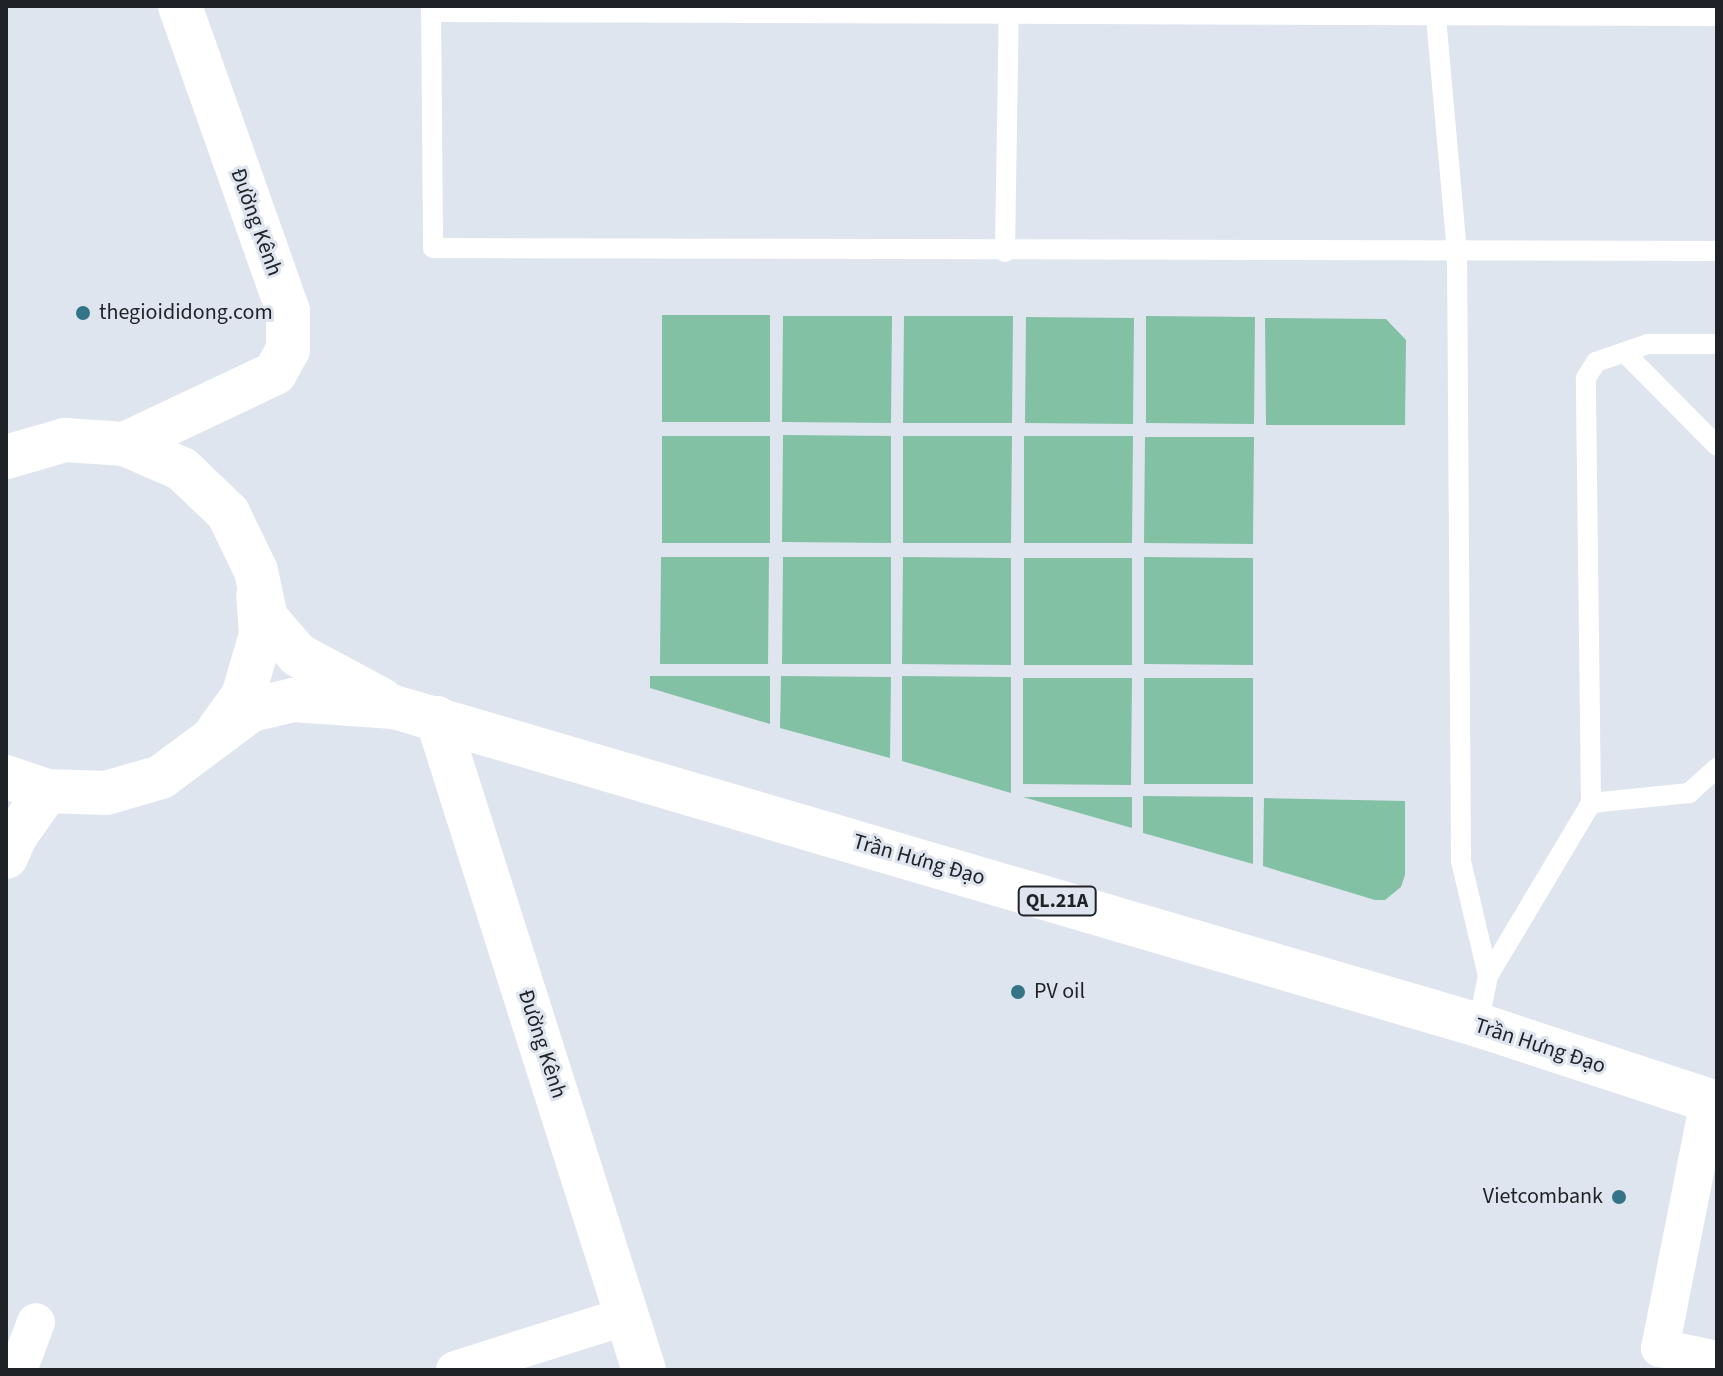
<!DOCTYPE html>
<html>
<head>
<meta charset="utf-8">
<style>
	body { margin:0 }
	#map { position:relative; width:1723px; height:1376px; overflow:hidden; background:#dee5ef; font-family:"Source Sans 3",sans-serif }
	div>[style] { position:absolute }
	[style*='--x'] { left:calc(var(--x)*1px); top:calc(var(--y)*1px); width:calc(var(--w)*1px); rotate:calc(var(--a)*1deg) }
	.green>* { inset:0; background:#83c1a4 }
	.lane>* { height:20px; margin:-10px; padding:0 10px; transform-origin:10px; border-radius:10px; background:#fff }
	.street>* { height:38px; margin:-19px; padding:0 19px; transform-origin:19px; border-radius:19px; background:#fff }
	.secondary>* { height:44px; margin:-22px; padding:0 22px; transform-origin:22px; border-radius:22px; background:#fff }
	.primary>* { height:44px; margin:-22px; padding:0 22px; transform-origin:22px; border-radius:22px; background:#fff }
	.dots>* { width:22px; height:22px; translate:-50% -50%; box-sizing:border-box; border:4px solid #dee5ef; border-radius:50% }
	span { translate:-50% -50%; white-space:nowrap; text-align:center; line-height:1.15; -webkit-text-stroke:6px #dee5ef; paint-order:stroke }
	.shield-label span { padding:2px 6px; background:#dee5ef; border:2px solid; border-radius:6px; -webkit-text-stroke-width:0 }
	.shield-label { font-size:20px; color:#1f2226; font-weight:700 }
	.street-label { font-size:22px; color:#1f2226 }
	.poi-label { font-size:22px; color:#1f2226 }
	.left { translate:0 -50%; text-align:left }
	.right { translate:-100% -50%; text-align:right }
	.frame { position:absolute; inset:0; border:8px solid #1f2226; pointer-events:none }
</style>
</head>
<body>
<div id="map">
	<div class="green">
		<i style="clip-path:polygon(662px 315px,770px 315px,770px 422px,662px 422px)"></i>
		<i style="clip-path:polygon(783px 316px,892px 316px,891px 423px,782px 422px)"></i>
		<i style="clip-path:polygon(904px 316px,1013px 316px,1012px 423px,903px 423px)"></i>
		<i style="clip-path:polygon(1146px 316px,1255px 317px,1254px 424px,1146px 423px)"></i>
		<i style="clip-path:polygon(1026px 317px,1134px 318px,1133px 424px,1025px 423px)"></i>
		<i style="clip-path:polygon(1265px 318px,1386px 319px,1406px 340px,1405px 425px,1266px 425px)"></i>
		<i style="clip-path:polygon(783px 435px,891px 436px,891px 543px,782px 542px)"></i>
		<i style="clip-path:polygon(662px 436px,770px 436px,770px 543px,662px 543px)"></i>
		<i style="clip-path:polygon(903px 436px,1012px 436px,1011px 543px,903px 543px)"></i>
		<i style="clip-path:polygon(1024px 436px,1133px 436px,1132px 543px,1024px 543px)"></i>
		<i style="clip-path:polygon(1145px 437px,1254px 437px,1253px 544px,1144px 543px)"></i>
		<i style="clip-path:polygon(661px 557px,769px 557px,768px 664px,660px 664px)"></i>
		<i style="clip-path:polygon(783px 557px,891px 557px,891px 664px,782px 664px)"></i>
		<i style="clip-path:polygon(903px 557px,1011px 558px,1011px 665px,902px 664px)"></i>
		<i style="clip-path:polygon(1144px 557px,1253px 558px,1253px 665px,1144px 664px)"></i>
		<i style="clip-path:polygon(1024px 558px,1132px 558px,1132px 665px,1024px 665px)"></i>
		<i style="clip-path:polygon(650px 676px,770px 676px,770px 724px,650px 688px)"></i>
		<i style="clip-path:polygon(781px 676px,891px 677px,890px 758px,780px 728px)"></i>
		<i style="clip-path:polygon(902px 676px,1011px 677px,1011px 793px,902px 761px)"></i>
		<i style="clip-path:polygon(1023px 678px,1132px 678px,1131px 785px,1023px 784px)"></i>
		<i style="clip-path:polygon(1144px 678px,1253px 678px,1253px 784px,1144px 784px)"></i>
		<i style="clip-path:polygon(1143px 796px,1253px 797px,1253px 864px,1143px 833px)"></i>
		<i style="clip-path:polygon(1023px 797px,1132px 797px,1132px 828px)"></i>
		<i style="clip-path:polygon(1264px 798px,1405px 801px,1405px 875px,1401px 887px,1385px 900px,1375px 900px,1263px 866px)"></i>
	</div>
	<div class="lane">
		<i style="--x:431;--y:6;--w:242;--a:89.5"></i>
		<i style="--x:433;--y:248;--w:1284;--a:0.13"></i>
		<i style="--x:1435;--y:6;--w:246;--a:84.9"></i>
		<i style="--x:1457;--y:251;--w:610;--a:89.62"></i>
		<i style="--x:1461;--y:861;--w:118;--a:76.8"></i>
		<i style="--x:1488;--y:976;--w:50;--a:101.5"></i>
		<i style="--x:431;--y:12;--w:1286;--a:0.18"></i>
		<i style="--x:1005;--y:252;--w:246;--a:-89.1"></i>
		<i style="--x:1624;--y:352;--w:132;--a:45.3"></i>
		<i style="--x:1591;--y:803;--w:99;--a:-5.8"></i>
		<i style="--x:1689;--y:793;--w:38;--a:-42"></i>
		<i style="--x:1488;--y:976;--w:201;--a:-59.2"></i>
		<i style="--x:1591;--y:803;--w:425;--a:-90.7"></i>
		<i style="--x:1586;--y:378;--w:19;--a:-58"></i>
		<i style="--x:1596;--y:362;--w:55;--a:-19.1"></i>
		<i style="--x:1648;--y:344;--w:69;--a:0"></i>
	</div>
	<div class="street">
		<i style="--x:1709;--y:1101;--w:252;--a:101.2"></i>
		<i style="--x:1660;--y:1348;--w:58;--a:11.9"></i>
		<i style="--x:18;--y:1370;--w:51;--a:-69.4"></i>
		<i style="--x:455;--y:1370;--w:182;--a:-17.5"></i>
	</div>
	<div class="secondary">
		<i style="--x:125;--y:444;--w:166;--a:-25.3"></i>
		<i style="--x:275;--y:373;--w:26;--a:-61"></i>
		<i style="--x:288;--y:350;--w:39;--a:-90"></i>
		<i style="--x:288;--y:311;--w:324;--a:-109.5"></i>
		<i style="--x:437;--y:718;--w:684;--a:72.39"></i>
	</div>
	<div class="primary">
		<i style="--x:6;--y:457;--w:61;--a:-16.1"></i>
		<i style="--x:65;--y:440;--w:60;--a:3.8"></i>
		<i style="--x:125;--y:444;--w:62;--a:23.7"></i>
		<i style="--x:182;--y:469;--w:64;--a:43.7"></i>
		<i style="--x:228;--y:513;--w:64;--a:64.2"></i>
		<i style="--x:256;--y:571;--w:48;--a:78"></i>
		<i style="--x:266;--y:618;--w:49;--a:49.1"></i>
		<i style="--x:298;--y:655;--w:95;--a:28.2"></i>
		<i style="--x:219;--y:729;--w:41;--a:-54"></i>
		<i style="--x:243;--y:696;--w:64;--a:-73.6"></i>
		<i style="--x:261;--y:635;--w:39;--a:-94"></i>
		<i style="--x:6;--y:777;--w:43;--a:18.9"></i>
		<i style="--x:47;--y:791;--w:59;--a:1.9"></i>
		<i style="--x:106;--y:793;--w:57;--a:-16.2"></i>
		<i style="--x:161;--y:777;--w:112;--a:-36.7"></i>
		<i style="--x:251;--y:710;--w:43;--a:-13.4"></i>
		<i style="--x:293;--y:700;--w:101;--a:4"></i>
		<i style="--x:394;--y:707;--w:1130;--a:16.35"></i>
		<i style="--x:1478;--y:1025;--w:251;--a:18.1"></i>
		<i style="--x:6;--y:857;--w:24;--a:-66"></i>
		<i style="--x:16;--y:835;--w:54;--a:-54.8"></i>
	</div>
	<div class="dots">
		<i style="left:83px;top:313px;background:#347488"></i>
		<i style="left:1018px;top:992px;background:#347488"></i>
		<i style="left:1619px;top:1197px;background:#347488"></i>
	</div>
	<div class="shield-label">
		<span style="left:1057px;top:901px">QL.21A</span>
	</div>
	<div class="street-label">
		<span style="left:256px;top:222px;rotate:70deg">Đường Kênh</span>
		<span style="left:919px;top:860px;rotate:16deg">Trần Hưng Đạo</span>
		<span style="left:542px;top:1044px;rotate:72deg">Đường Kênh</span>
		<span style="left:1540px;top:1046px;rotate:18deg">Trần Hưng Đạo</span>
	</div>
	<div class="poi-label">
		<span class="left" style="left:99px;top:313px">thegioididong.com</span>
		<span class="left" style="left:1034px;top:992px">PV oil</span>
		<span class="right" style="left:1603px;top:1197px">Vietcombank</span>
	</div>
	<div class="frame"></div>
</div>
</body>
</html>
